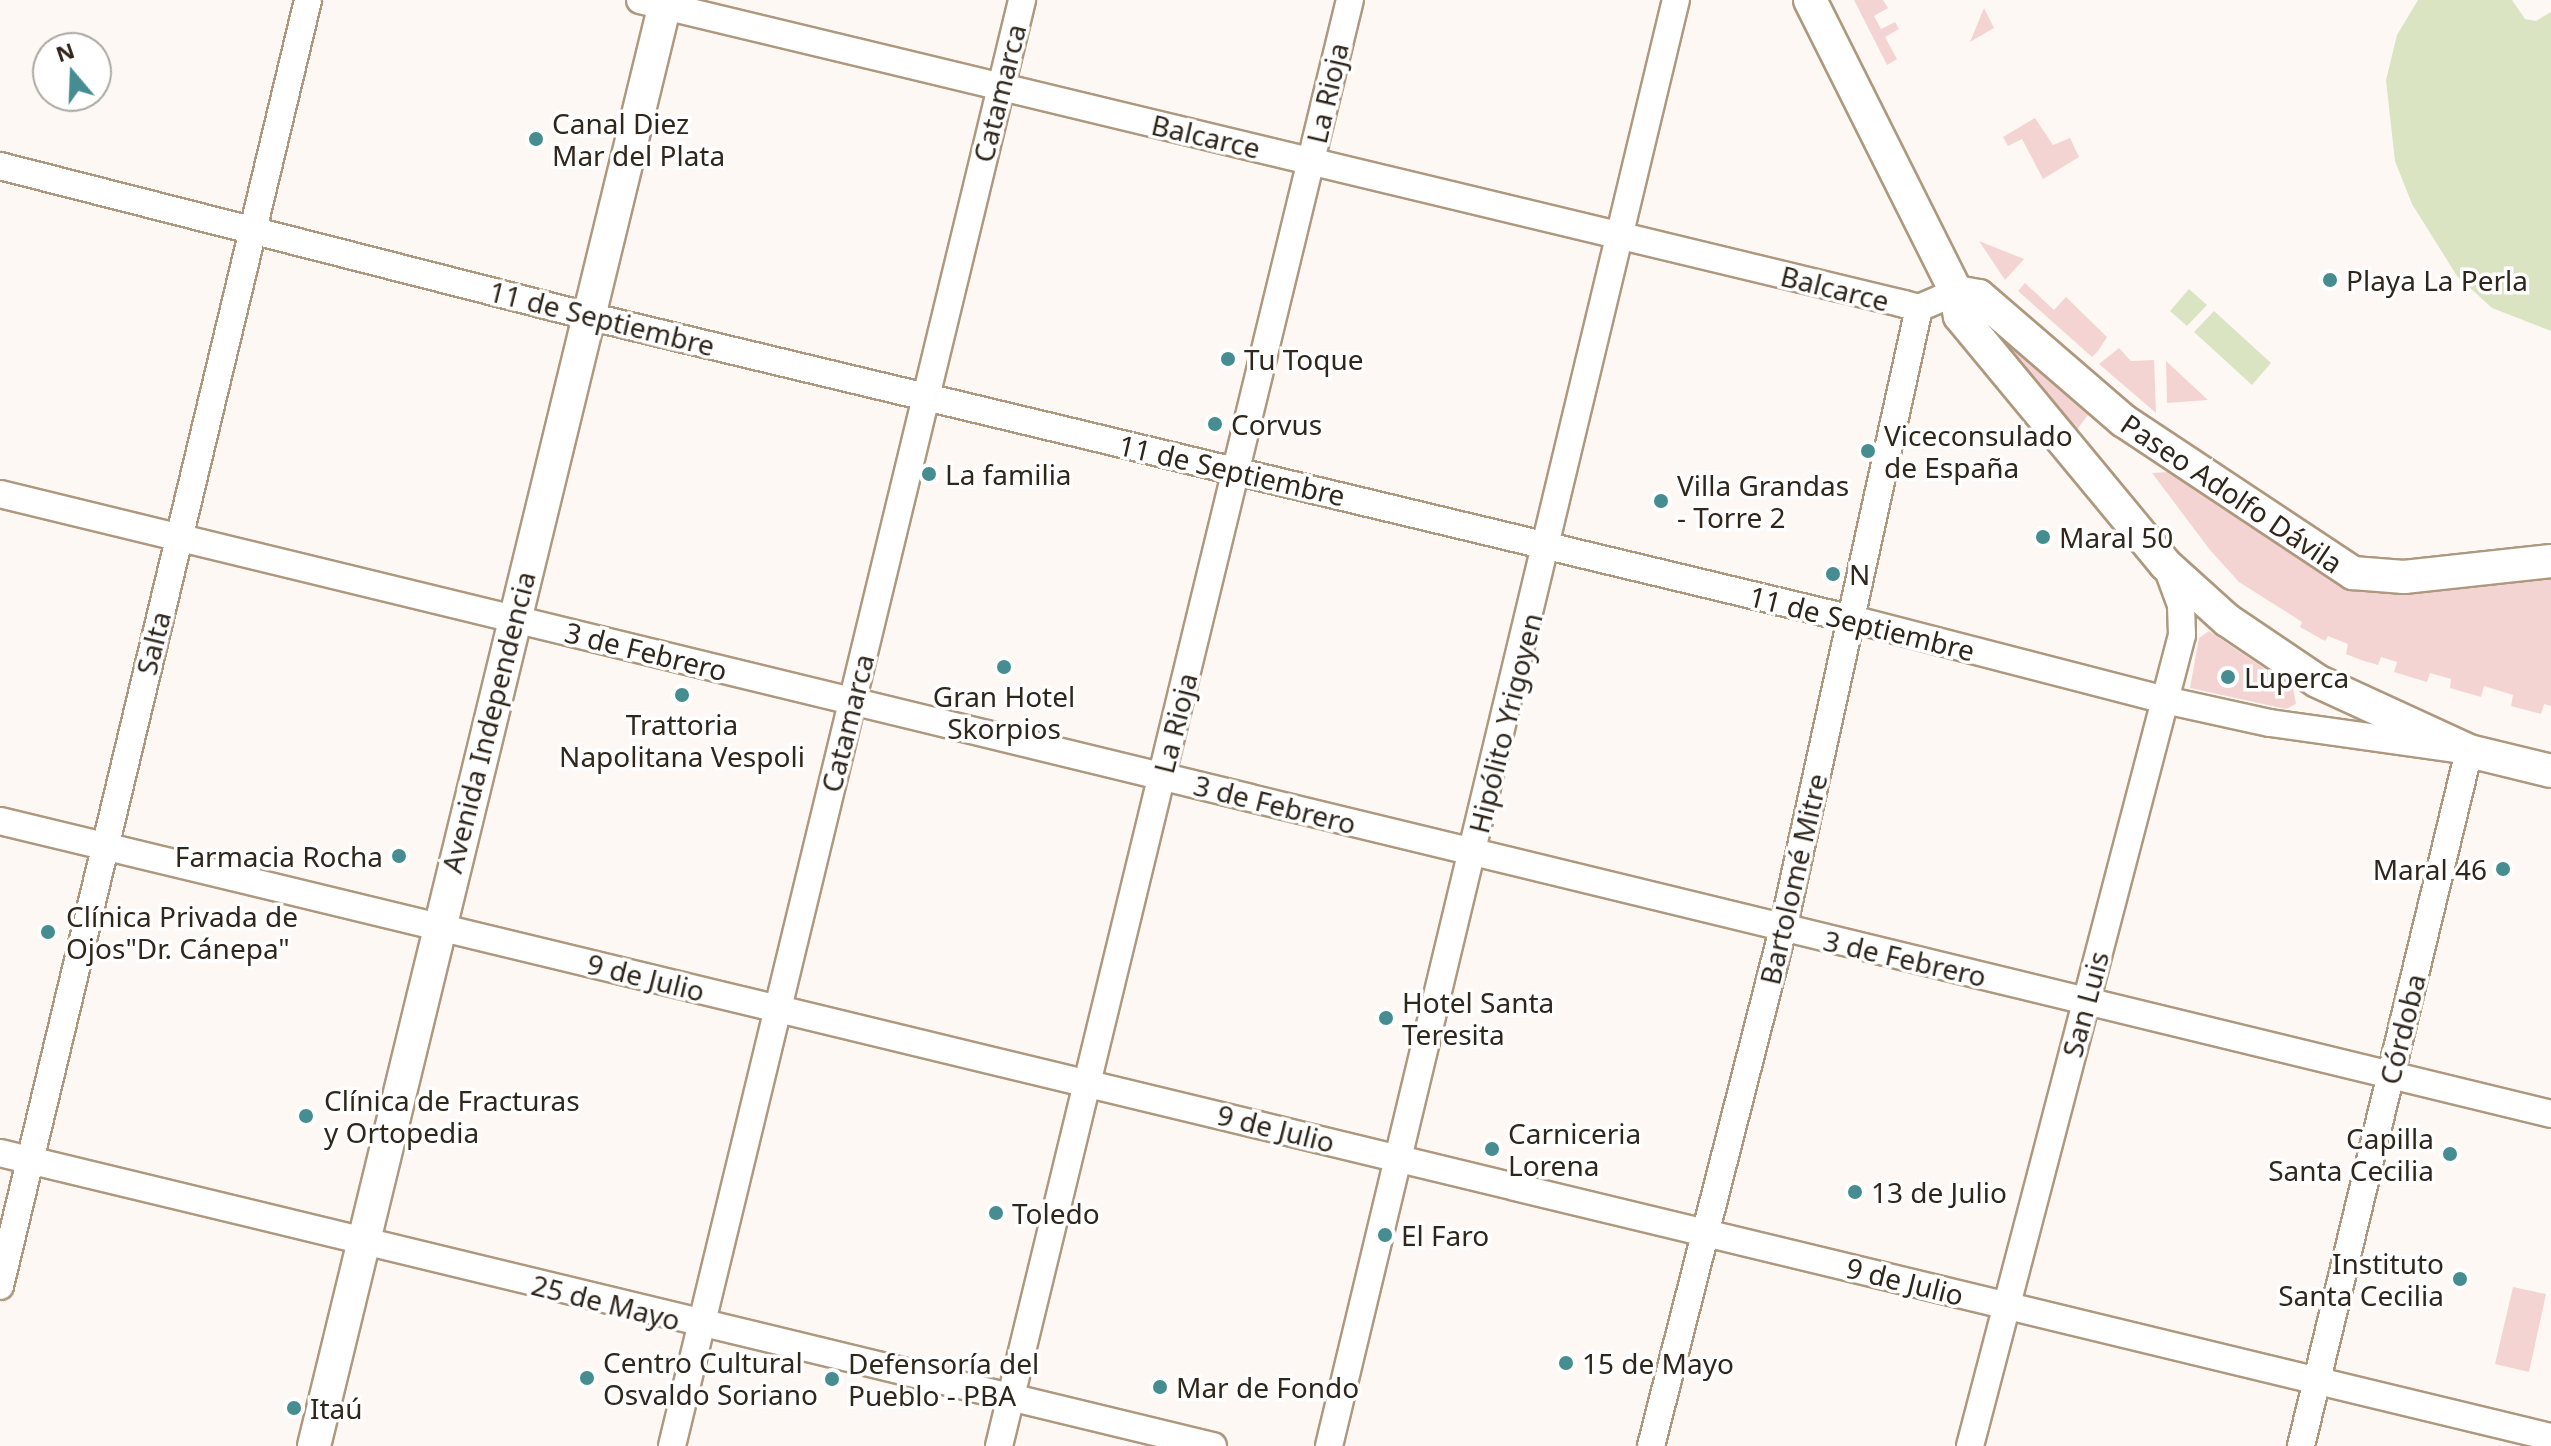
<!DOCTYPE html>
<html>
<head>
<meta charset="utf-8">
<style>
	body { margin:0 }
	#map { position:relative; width:2551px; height:1446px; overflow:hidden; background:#fdf8f3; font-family:"Noto Sans",sans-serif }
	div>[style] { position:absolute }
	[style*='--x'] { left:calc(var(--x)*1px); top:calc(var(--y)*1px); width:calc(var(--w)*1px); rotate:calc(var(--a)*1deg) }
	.green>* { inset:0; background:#f4d4d3 }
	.water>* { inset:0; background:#dae4c3 }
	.roads { filter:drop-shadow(2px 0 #ae987f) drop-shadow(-2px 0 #ae987f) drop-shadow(0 2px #ae987f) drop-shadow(0 -2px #ae987f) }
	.minor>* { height:26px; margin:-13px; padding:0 13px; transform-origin:13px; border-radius:13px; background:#fff }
	.major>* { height:32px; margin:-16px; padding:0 16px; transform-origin:16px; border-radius:16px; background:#fff }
	.dots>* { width:22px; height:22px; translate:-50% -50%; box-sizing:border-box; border:4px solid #fff; border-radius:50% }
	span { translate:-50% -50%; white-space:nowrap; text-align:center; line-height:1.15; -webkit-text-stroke:7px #fff; paint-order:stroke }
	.street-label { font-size:28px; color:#2f261c }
	.poi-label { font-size:28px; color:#2f261c }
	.left { translate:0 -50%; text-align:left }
	.right { translate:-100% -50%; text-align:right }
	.north { position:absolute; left:32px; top:32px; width:80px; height:80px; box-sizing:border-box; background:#fff; border:2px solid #aca8a4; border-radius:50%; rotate:341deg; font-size:22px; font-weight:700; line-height:32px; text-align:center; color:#2f261c }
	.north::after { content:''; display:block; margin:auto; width:28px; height:36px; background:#458d90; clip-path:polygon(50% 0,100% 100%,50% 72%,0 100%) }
</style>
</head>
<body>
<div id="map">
	<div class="green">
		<i style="clip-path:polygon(1854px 0,1883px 0,1888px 8px,1874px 16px,1881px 29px,1895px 22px,1899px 29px,1885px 37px,1897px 59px,1887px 65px)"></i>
		<i style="clip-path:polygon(1984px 8px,1994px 28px,1970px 42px)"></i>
		<i style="clip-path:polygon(2035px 118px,2053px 145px,2070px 138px,2079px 157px,2043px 179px,2022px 139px,2008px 146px,2003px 137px)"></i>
		<i style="clip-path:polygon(1979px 241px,2024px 259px,2005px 280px)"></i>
		<i style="clip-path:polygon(2025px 283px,2054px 310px,2066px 297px,2107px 337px,2098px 351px,2092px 357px,2018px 291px)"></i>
		<i style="clip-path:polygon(1970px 306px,2088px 415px,2075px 432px)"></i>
		<i style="clip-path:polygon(2119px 348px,2131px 361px,2154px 360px,2156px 413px,2099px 364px)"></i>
		<i style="clip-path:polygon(2166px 361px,2208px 400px,2167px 403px)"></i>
		<i style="clip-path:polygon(2168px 472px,2353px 590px,2423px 592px,2551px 573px,2551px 706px,2544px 704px,2541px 714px,2511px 706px,2513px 695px,2484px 686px,2481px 697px,2450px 688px,2451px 679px,2430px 673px,2427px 682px,2394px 672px,2397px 662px,2381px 657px,2378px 665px,2361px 660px,2346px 654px,2348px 644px,2328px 636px,2325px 641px,2300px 627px,2302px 622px,2239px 582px,2210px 550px,2152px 473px)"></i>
		<i style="clip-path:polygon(2209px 631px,2293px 688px,2296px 704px,2286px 709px,2190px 688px,2199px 638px)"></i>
		<i style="clip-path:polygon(2513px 1287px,2546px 1294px,2529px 1372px,2495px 1364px)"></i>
	</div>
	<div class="water">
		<i style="clip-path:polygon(2418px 0,2512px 0,2525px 19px,2536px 21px,2551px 12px,2551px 331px,2492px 308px,2457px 276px,2412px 204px,2395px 161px,2386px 80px,2397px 35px)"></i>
		<i style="clip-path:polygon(2189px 289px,2207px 305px,2187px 326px,2170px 311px)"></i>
		<i style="clip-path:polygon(2214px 311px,2271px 363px,2252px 385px,2194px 332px)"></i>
	</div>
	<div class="roads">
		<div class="minor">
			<i style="--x:640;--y:0;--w:1300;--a:13.52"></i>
			<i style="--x:1904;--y:304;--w:16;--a:15"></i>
			<i style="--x:1919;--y:308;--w:40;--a:-23.4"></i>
			<i style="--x:0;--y:166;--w:607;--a:14.31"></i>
			<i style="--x:588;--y:316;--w:1300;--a:13.48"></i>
			<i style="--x:1852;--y:619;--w:323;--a:14.5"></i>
			<i style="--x:2165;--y:700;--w:107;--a:12.4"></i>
			<i style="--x:2270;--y:723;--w:201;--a:8"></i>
			<i style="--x:2469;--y:751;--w:715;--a:103.59"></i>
			<i style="--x:0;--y:494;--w:2625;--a:13.66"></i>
			<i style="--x:0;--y:821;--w:2624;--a:13.58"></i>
			<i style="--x:0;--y:1153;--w:1248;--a:13.58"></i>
			<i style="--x:0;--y:1286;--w:1322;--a:-76.53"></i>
			<i style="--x:672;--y:1446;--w:1488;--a:-76.39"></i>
			<i style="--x:999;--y:1446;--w:1488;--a:-76.36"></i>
			<i style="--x:1329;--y:1446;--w:1487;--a:-76.51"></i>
			<i style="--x:1651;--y:1446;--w:534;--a:-75.68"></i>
			<i style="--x:1783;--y:929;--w:636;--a:-77.65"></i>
			<i style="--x:1970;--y:1446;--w:838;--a:-75.35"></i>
			<i style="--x:2182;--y:635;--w:30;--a:-92"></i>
			<i style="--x:2181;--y:605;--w:40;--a:-110.2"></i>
		</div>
		<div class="major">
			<i style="--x:1810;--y:0;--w:326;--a:63.4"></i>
			<i style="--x:1956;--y:292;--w:24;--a:81"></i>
			<i style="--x:1960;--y:316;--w:322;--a:50.4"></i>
			<i style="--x:2165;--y:564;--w:84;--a:42.1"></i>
			<i style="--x:2227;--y:620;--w:109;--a:34.1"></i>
			<i style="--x:2317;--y:681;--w:167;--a:24.7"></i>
			<i style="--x:2469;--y:751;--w:84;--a:13.7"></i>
			<i style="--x:1956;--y:292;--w:23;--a:10"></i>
			<i style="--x:1979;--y:296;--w:191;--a:40.8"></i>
			<i style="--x:2124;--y:421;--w:275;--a:33.6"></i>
			<i style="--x:2353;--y:573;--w:51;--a:4.5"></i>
			<i style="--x:2404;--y:577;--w:148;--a:-6.2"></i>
			<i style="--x:314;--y:1446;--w:1488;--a:-76.32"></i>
		</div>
	</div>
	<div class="dots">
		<i style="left:536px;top:139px;background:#458d90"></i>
		<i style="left:2330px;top:280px;background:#458d90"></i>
		<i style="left:1228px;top:359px;background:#458d90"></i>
		<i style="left:1215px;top:424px;background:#458d90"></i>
		<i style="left:1868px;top:451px;background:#458d90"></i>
		<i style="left:929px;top:474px;background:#458d90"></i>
		<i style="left:1661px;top:501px;background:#458d90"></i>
		<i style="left:2043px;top:537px;background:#458d90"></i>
		<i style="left:1833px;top:574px;background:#458d90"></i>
		<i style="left:1004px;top:667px;background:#458d90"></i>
		<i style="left:2228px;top:677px;background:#458d90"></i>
		<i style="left:682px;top:695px;background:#458d90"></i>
		<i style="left:399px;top:856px;background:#458d90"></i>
		<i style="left:2503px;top:869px;background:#458d90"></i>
		<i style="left:48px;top:932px;background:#458d90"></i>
		<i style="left:1386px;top:1018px;background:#458d90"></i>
		<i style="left:306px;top:1116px;background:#458d90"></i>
		<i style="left:1492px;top:1149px;background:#458d90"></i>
		<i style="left:2450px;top:1154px;background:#458d90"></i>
		<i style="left:1855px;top:1192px;background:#458d90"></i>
		<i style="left:996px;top:1213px;background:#458d90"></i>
		<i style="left:1385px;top:1235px;background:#458d90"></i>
		<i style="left:2460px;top:1279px;background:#458d90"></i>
		<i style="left:1566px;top:1363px;background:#458d90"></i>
		<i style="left:587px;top:1378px;background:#458d90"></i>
		<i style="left:832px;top:1379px;background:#458d90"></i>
		<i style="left:1160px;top:1387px;background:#458d90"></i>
		<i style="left:294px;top:1408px;background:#458d90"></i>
	</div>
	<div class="street-label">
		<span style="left:999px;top:93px;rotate:-76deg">Catamarca</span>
		<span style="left:1327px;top:93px;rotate:-77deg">La Rioja</span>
		<span style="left:1206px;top:136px;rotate:13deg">Balcarce</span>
		<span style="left:1835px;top:288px;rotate:14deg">Balcarce</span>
		<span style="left:602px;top:318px;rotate:14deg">11 de Septiembre</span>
		<span style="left:1232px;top:470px;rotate:13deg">11 de Septiembre</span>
		<span style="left:2232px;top:493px;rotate:34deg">Paseo Adolfo Dávila</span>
		<span style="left:1862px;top:623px;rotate:14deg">11 de Septiembre</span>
		<span style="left:153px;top:643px;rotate:-76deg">Salta</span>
		<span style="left:646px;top:651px;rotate:14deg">3 de Febrero</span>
		<span style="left:488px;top:722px;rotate:-76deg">Avenida Independencia</span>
		<span style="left:847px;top:723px;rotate:-76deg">Catamarca</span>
		<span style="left:1175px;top:723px;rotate:-76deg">La Rioja</span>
		<span style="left:1505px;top:723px;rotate:-76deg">Hipólito Yrigoyen</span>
		<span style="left:1275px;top:804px;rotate:14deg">3 de Febrero</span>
		<span style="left:1793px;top:879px;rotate:-77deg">Bartolomé Mitre</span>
		<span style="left:1905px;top:958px;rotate:13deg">3 de Febrero</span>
		<span style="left:646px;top:977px;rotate:14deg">9 de Julio</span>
		<span style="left:2085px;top:1004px;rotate:-75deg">San Luis</span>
		<span style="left:2402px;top:1029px;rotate:-76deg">Córdoba</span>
		<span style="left:1276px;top:1128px;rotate:14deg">9 de Julio</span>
		<span style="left:1905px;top:1281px;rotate:14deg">9 de Julio</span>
		<span style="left:606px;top:1302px;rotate:14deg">25 de Mayo</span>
	</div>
	<div class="poi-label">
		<span class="left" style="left:552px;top:139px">Canal Diez<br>Mar del Plata</span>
		<span class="left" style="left:2346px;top:280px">Playa La Perla</span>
		<span class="left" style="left:1244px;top:359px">Tu Toque</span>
		<span class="left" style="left:1231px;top:424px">Corvus</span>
		<span class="left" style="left:1884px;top:451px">Viceconsulado<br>de España</span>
		<span class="left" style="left:945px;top:474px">La familia</span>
		<span class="left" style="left:1677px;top:501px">Villa Grandas<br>- Torre 2</span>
		<span class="left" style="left:2059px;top:537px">Maral 50</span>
		<span class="left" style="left:1849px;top:574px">N</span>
		<span class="left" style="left:2244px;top:677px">Luperca</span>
		<span style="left:1004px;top:712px">Gran Hotel<br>Skorpios</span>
		<span style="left:682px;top:740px">Trattoria<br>Napolitana Vespoli</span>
		<span class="right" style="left:383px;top:856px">Farmacia Rocha</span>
		<span class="right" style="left:2487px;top:869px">Maral 46</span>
		<span class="left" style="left:66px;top:932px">Clínica Privada de<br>Ojos"Dr. Cánepa"</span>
		<span class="left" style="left:1402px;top:1018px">Hotel Santa<br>Teresita</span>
		<span class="left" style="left:324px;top:1116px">Clínica de Fracturas<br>y Ortopedia</span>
		<span class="left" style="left:1508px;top:1149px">Carniceria<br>Lorena</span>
		<span class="right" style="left:2434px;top:1154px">Capilla<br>Santa Cecilia</span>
		<span class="left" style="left:1871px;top:1192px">13 de Julio</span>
		<span class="left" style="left:1012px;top:1213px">Toledo</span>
		<span class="left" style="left:1401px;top:1235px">El Faro</span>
		<span class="right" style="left:2444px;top:1279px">Instituto<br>Santa Cecilia</span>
		<span class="left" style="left:603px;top:1378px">Centro Cultural<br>Osvaldo Soriano</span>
		<span class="left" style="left:848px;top:1379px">Defensoría del<br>Pueblo - PBA</span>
		<span class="left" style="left:1582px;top:1363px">15 de Mayo</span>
		<span class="left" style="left:1176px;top:1387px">Mar de Fondo</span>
		<span class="left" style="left:310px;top:1408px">Itaú</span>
	</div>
	<div class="north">N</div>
</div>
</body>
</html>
